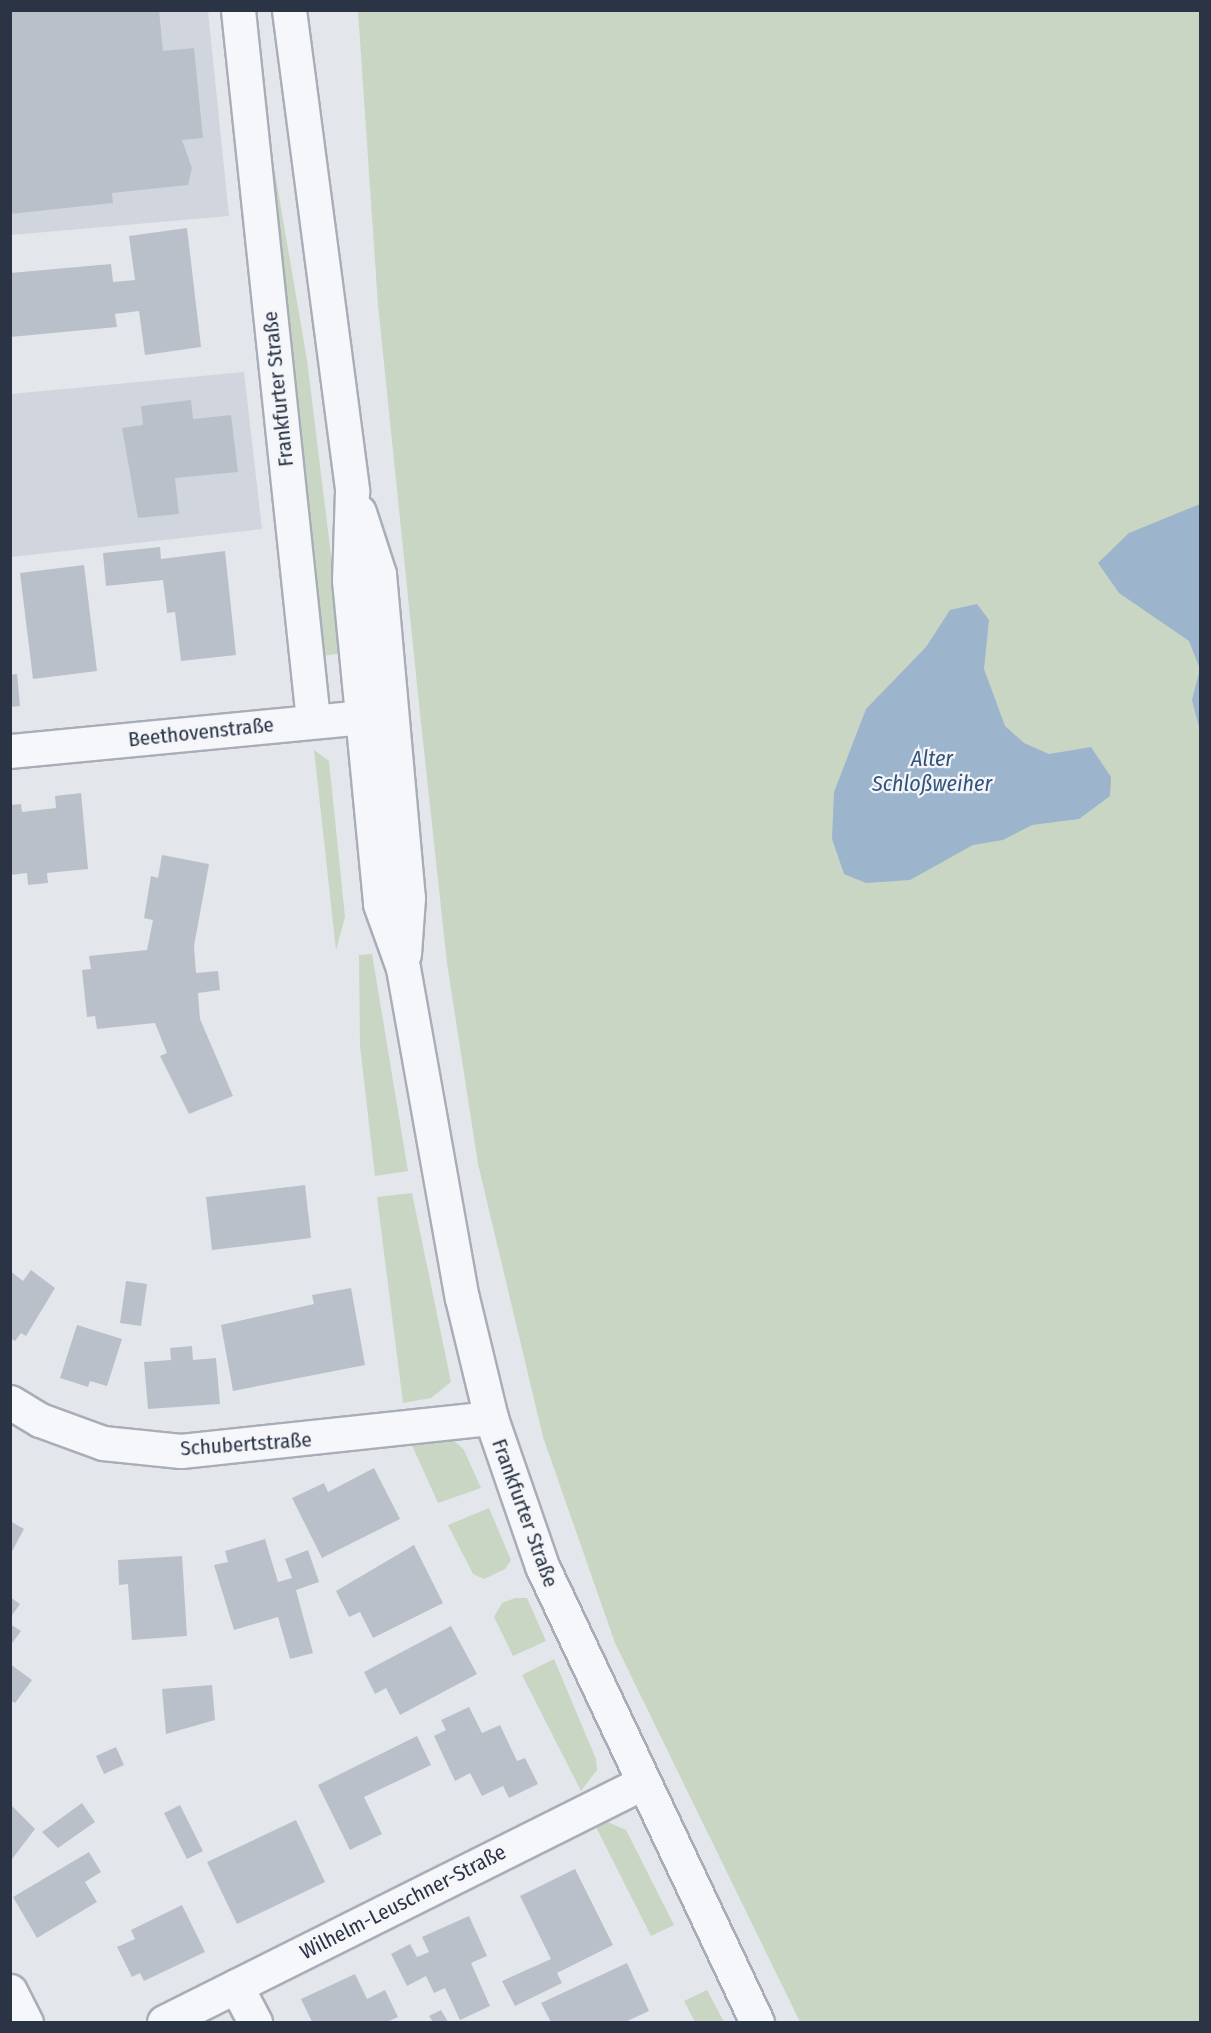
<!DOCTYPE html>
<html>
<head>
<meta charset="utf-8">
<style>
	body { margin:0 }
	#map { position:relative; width:1211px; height:2033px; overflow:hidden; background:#e3e7ec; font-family:"Fira Sans Condensed",sans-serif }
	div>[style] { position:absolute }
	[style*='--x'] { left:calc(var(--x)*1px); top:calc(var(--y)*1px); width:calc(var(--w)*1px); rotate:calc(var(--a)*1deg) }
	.built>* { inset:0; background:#d1d6de }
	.green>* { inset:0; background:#c9d6c4 }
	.water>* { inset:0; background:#9db4cd }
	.building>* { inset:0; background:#bac0ca }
	.roads { filter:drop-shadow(2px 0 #a8aeb7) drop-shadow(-2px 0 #a8aeb7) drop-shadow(0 2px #a8aeb7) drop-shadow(0 -2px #a8aeb7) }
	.minor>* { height:33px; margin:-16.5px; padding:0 16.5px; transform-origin:16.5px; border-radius:16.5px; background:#f6f7fa }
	span { translate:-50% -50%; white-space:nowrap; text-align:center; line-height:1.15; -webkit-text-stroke:4.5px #f3f5f9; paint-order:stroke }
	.street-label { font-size:21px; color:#2a3445 }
	.water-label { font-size:22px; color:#32537b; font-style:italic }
	.frame { position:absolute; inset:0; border:12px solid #2a3445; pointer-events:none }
</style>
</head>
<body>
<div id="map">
	<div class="built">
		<i style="clip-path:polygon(11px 11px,208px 11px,229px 216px,11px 235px)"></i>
		<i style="clip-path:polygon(244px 372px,262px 529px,11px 557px,11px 394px)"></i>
	</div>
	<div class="green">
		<i style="clip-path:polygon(358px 11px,1200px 11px,1200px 2022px,800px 2022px,615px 1643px,543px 1437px,478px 1164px,447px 963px,419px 704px,378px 305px)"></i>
		<i style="clip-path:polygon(260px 85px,307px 360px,343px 653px,315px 657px)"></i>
		<i style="clip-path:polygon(314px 750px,329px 761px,345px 917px,336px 950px)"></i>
		<i style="clip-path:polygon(372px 954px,408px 1171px,375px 1176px,360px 1046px,359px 955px)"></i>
		<i style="clip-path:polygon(412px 1193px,451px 1382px,431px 1398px,403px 1403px,377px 1197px)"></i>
		<i style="clip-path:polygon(450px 1437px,464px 1450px,481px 1488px,438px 1503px,410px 1441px)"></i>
		<i style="clip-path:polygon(489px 1508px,511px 1560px,505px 1569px,484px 1579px,473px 1574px,448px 1525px)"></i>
		<i style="clip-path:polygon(515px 1598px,527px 1598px,546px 1641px,513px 1656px,494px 1617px,502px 1603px)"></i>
		<i style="clip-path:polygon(554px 1659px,596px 1759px,597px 1770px,581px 1791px,522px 1675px)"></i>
		<i style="clip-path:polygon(601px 1819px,626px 1830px,674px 1925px,651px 1936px,594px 1823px)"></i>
		<i style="clip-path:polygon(707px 1990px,724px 2022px,695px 2022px,684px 2001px)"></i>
	</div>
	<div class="water">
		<i style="clip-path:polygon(1200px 504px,1200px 731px,1192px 700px,1200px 669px,1189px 641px,1119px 593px,1098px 563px,1129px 533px)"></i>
		<i style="clip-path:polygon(977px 604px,989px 620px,984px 669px,1005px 726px,1024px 743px,1049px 754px,1091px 747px,1111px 777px,1110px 796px,1079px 819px,1032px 825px,1003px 840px,973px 845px,910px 880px,866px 883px,844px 874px,832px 839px,834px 792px,866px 709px,926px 647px,950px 610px)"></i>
	</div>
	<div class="building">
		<i style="clip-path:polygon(10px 10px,159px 10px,163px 51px,194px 48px,203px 138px,182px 140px,192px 168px,188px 185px,112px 193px,113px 203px,10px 214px)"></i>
		<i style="clip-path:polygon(187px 228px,201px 347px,145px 355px,139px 311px,115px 314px,117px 327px,10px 337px,10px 273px,111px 264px,113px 282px,135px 280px,129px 236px)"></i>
		<i style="clip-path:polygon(191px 400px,193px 419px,231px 415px,238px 472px,175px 478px,179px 514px,138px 518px,122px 428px,143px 425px,141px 406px)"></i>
		<i style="clip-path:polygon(160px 547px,161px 559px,225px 551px,236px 655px,181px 661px,175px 612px,167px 613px,163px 580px,106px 586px,103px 553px)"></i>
		<i style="clip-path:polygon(84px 565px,97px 671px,33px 679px,20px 573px)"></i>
		<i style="clip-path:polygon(17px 674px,20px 706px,10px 707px,10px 675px)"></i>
		<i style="clip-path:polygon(81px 793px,88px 869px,47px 873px,48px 883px,28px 885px,27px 873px,10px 875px,10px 805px,21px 804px,22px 812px,56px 808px,55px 796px)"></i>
		<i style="clip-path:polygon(162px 855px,209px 864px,194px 946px,196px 973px,218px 971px,220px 990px,198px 993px,200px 1019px,233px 1096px,189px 1114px,160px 1056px,167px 1053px,155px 1023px,97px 1029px,95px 1016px,87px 1017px,82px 970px,91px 969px,89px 956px,147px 950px,153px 920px,144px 918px,151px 876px,158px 878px)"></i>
		<i style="clip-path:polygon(305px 1185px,311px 1238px,212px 1250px,206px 1197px)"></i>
		<i style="clip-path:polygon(31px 1270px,55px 1288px,26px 1336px,21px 1333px,15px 1341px,10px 1338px,10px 1271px,23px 1281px)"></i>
		<i style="clip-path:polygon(126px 1281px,147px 1284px,141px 1326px,120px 1323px)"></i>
		<i style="clip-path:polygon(351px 1288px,365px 1365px,233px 1391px,221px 1325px,314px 1304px,312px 1295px)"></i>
		<i style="clip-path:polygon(77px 1325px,122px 1339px,107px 1386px,90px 1381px,88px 1387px,60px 1378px)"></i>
		<i style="clip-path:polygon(192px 1346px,193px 1360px,216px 1358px,220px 1404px,148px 1409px,144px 1362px,171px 1360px,170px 1348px)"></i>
		<i style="clip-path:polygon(374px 1468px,400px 1519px,322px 1558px,292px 1498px,324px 1483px,328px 1492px)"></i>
		<i style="clip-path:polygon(10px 1521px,24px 1529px,10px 1555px)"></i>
		<i style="clip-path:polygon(265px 1539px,278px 1582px,292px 1578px,285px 1559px,308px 1550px,319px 1582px,296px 1590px,313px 1653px,290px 1659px,278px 1617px,234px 1630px,214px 1565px,228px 1562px,225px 1551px)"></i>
		<i style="clip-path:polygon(414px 1545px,443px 1603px,373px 1638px,360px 1612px,349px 1617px,336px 1591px)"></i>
		<i style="clip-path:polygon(182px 1556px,187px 1636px,132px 1640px,128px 1584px,119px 1585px,118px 1560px)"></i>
		<i style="clip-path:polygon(10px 1597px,20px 1604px,10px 1618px)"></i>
		<i style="clip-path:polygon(10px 1624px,21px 1631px,10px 1646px)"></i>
		<i style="clip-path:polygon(451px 1626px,477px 1674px,400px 1715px,386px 1688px,375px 1694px,364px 1672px)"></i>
		<i style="clip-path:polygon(10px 1664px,32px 1680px,15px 1703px,10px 1700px)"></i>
		<i style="clip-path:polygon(212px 1685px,215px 1720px,166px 1734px,162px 1689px)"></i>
		<i style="clip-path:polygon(469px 1707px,482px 1733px,500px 1725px,517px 1761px,525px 1758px,538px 1784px,509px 1798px,503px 1786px,482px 1796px,470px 1773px,455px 1781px,434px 1736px,446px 1730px,441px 1720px)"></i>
		<i style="clip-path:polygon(417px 1736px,431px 1765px,364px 1797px,382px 1834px,350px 1850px,318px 1785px)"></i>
		<i style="clip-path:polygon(116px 1747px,124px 1765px,104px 1774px,96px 1756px)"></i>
		<i style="clip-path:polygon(82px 1803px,95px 1822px,58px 1848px,42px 1832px)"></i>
		<i style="clip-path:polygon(10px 1804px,35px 1829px,12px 1859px,10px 1858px)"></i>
		<i style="clip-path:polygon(180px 1805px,203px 1851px,187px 1859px,164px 1813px)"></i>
		<i style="clip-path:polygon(296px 1820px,325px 1882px,237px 1924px,207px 1862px)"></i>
		<i style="clip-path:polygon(89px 1852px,101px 1872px,85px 1882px,97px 1902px,37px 1938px,13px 1897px)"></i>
		<i style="clip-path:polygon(575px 1869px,613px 1945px,557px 1973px,562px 1983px,515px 2006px,502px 1981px,551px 1959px,520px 1896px)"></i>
		<i style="clip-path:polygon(182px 1905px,205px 1952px,144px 1981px,140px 1973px,132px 1977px,117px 1947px,135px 1939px,131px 1930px)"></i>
		<i style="clip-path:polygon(469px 1916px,487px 1956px,471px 1963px,490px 2006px,460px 2020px,445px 1988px,434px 1993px,426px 1976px,407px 1986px,391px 1954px,410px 1944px,417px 1957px,429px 1952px,422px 1937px)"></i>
		<i style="clip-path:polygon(627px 1963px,649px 2011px,625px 2022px,551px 2022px,541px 2003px)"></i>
		<i style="clip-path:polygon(355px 1974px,367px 1999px,385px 1990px,398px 2017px,387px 2022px,312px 2022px,301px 1999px)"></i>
		<i style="clip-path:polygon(441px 2010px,448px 2022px,433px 2022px,429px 2016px)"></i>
	</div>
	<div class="roads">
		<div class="minor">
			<i style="--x:238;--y:10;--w:714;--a:83.97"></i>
			<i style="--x:289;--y:10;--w:485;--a:82.5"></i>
			<i style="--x:352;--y:491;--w:89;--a:91.9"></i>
			<i style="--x:349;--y:580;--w:325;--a:84.5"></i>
			<i style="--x:380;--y:904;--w:68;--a:70.2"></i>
			<i style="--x:403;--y:968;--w:335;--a:79.9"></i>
			<i style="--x:462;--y:1298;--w:123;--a:76.4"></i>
			<i style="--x:491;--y:1418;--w:157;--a:71"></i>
			<i style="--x:542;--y:1566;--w:504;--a:64.76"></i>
			<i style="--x:359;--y:512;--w:65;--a:72.1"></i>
			<i style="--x:379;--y:574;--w:325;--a:84.9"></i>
			<i style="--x:408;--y:898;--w:56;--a:94.1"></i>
			<i style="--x:10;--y:751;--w:375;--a:-5.5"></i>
			<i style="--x:10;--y:1402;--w:35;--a:31"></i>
			<i style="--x:40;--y:1420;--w:67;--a:20.1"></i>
			<i style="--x:103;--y:1443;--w:78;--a:5.9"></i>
			<i style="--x:181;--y:1451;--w:312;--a:-6.1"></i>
			<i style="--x:236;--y:1986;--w:41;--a:62.2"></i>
			<i style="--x:10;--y:1991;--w:35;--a:63"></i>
			<i style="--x:164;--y:2022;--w:534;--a:-26.57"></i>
		</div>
	</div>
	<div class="street-label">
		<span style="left:278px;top:389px;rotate:-96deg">Frankfurter Straße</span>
		<span style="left:201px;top:732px;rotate:-6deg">Beethovenstraße</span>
		<span style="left:246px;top:1444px;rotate:-4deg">Schubertstraße</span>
		<span style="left:525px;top:1513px;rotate:70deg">Frankfurter Straße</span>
		<span style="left:403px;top:1902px;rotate:-27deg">Wilhelm-Leuschner-Straße</span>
	</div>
	<div class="water-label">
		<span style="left:932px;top:771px">Alter<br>Schloßweiher</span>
	</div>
	<div class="frame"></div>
</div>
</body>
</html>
